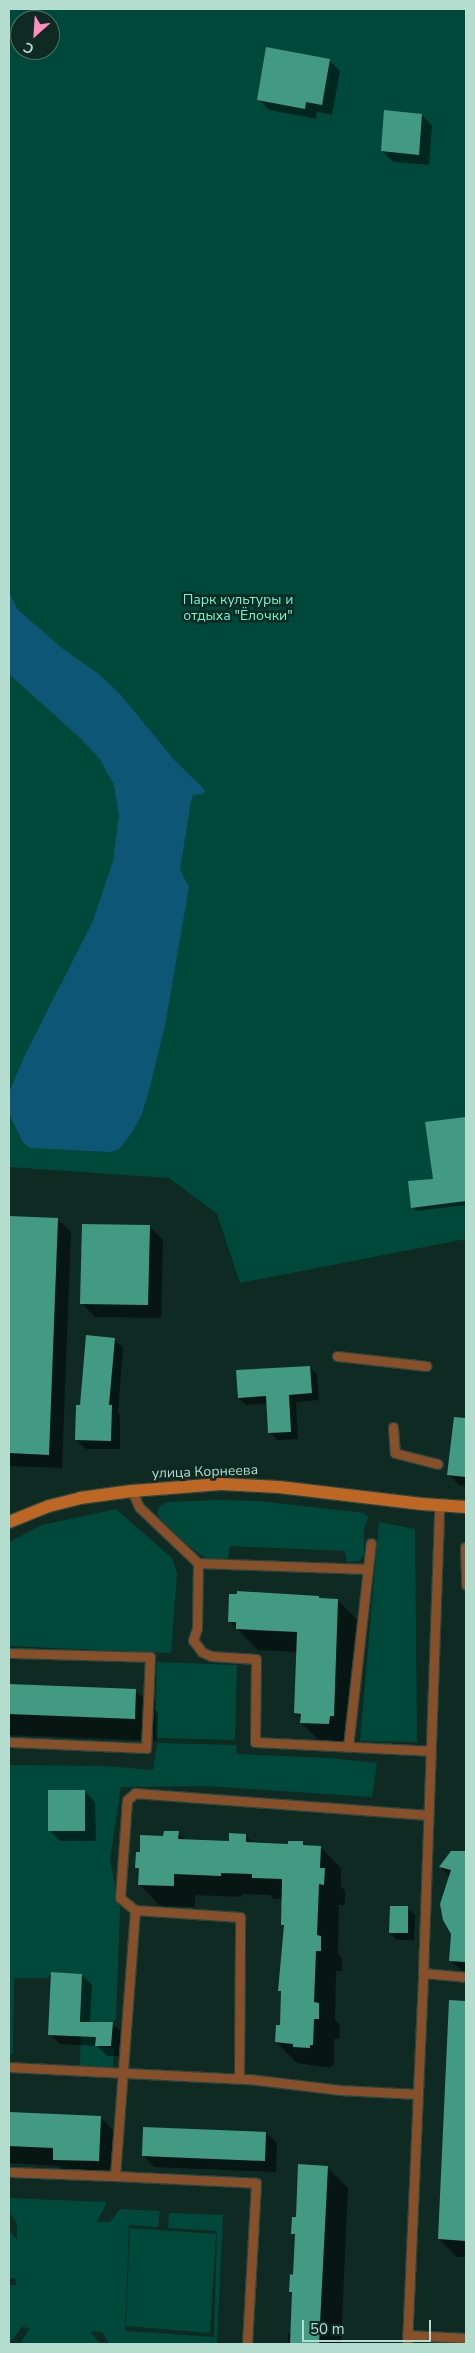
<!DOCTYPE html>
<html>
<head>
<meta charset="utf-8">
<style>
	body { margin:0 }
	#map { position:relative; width:475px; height:2353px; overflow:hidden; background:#0e2a22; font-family:"Nunito Sans",sans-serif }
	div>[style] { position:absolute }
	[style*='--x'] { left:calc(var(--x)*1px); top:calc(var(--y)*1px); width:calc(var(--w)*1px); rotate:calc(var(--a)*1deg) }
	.green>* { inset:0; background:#00493a }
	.water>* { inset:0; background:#0e5675 }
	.shadow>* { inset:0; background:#0007 }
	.building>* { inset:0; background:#439a83 }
	.roads { filter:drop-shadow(1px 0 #29463e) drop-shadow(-1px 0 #29463e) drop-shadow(0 1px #29463e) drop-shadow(0 -1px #29463e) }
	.lane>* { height:9px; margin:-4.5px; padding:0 4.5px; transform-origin:4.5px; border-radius:4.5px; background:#87502b }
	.secondary>* { height:12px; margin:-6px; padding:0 6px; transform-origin:6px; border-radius:6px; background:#be6725 }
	span { translate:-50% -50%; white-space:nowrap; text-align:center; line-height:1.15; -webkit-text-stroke:5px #0e2a22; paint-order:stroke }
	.park-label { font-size:14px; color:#6cf9d4 }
	.street-label { font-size:14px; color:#b4dccf }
	.frame { position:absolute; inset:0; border:10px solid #b4dccf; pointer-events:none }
	.north { position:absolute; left:10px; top:10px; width:50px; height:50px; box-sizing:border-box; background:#0e2a22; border:1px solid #507167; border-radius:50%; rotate:206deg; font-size:14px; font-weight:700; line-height:20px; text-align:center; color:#b4dccf }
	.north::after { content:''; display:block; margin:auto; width:18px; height:22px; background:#fd8ebf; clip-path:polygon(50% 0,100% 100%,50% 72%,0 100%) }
	.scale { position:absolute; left:302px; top:2320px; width:129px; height:22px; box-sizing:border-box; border:2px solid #b4dccf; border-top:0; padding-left:6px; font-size:15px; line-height:18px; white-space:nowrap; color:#b4dccf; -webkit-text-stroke:4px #0e2a22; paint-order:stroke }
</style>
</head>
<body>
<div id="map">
	<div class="green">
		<i style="clip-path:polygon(evenodd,9px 9px,466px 9px,466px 1239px,240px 1283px,217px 1214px,169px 1178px,9px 1167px,9px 9px,20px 20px,50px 20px,50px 50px,20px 50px,20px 20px)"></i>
		<i style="clip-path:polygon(218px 1500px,259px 1501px,364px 1513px,368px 1517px,364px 1529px,364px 1555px,359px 1561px,347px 1562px,345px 1551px,230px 1546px,228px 1559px,205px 1558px,184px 1542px,160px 1518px,157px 1512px,160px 1506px,167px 1502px)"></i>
		<i style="clip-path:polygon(116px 1509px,172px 1558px,177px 1573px,171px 1653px,9px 1646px,9px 1542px,42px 1525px)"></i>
		<i style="clip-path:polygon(379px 1522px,415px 1529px,417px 1742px,360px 1741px)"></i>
		<i style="clip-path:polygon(157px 1662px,237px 1665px,235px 1740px,155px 1738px)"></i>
		<i style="clip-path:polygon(157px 1743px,236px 1745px,237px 1754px,330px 1758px,377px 1763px,372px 1797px,205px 1786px,121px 1787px,110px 1860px,120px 1910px,116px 2019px,95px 2046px,114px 2048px,113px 2068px,80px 2067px,82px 1974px,52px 1972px,48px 1978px,14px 1978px,13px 2054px,9px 2054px,9px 1765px,105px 1766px,153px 1770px)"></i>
		<i style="clip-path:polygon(9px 2198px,107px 2202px,97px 2222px,110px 2222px,120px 2209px,160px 2211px,158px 2227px,129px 2225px,125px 2331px,214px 2337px,217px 2231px,168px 2228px,169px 2213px,223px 2215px,217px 2344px,109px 2344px,102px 2332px,90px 2331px,100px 2344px,20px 2344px,30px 2328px,22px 2327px,9px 2344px,9px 2285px,16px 2285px,16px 2279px,9px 2278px,9px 2230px,17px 2240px,17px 2223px,9px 2212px)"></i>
		<i style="clip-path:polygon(130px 2228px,216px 2234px,210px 2333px,126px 2326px)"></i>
	</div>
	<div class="water">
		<i style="clip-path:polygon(9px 592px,17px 609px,63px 649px,100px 675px,119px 693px,176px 762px,205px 790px,203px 794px,193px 795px,191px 800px,180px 870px,189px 887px,165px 1025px,147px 1098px,141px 1116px,131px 1134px,119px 1149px,111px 1152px,30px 1148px,22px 1141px,9px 1113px,10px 1090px,24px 1057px,93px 921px,113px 861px,119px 816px,114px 785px,100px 759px,79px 737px,9px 674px)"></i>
	</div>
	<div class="shadow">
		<i style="clip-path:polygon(329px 60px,340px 71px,332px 115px,317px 112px,316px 119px,269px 110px,258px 99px)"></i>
		<i style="clip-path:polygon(422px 115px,432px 126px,429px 165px,393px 162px,382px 151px)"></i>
		<i style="clip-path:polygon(466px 1118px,466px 1205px,416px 1211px,412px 1207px,434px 1180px,427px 1123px)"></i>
		<i style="clip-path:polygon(9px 1217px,57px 1219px,71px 1232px,62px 1468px,9px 1466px)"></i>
		<i style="clip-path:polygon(149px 1226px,163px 1240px,161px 1318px,95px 1317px,82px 1303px)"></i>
		<i style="clip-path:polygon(114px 1339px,123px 1348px,118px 1413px,120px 1415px,120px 1449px,86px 1449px,76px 1440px,81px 1406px)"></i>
		<i style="clip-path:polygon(310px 1367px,317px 1375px,319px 1400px,296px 1402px,298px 1439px,277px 1440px,270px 1433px,268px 1403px,246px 1405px,239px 1398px)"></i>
		<i style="clip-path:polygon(455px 1418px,466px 1419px,466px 1486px,459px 1485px,449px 1475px)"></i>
		<i style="clip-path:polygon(338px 1600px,359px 1622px,354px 1737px,350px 1737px,350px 1745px,323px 1744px,301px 1723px,302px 1719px,295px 1713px,298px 1652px,258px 1650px,229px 1621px)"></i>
		<i style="clip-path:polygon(9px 1685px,135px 1690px,158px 1713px,157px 1741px,9px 1735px)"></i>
		<i style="clip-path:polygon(85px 1791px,95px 1802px,96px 1841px,60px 1841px,49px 1830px)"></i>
		<i style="clip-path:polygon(178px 1833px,186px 1840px,230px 1842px,246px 1836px,254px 1844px,289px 1845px,303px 1842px,307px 1846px,320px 1847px,341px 1868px,341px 1886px,345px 1891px,345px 1905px,339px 1905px,338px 1953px,342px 1958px,342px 1971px,336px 1971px,335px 2020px,340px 2025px,339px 2039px,334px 2039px,334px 2066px,331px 2066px,331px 2068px,297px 2063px,276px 2042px,281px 2027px,282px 1993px,280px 1990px,285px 1928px,282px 1925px,283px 1899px,274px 1899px,270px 1895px,242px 1894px,241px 1897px,195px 1895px,195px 1907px,160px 1906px,139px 1884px,140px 1871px,136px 1867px,141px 1853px,165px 1837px)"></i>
		<i style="clip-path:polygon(452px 1852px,466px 1852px,466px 1974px,451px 1961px,450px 1876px,440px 1867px)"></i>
		<i style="clip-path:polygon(408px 1908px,415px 1915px,414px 1940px,397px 1940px,390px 1932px)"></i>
		<i style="clip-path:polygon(82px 1975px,92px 1985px,90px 2023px,112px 2023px,122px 2033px,121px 2056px,107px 2056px,97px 2046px,60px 2044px,50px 2034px)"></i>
		<i style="clip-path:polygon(450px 2002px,466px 2003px,466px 2257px,457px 2257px,439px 2239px)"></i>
		<i style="clip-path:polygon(9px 2113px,100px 2117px,119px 2136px,117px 2180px,73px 2178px,60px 2166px,9px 2163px)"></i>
		<i style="clip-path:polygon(266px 2133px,277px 2143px,276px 2172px,154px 2167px,144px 2156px)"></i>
		<i style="clip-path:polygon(327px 2167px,348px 2188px,341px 2344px,288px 2344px,288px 2333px,291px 2334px,293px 2294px,290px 2291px,294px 2276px,296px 2237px,293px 2234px,297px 2218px)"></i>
	</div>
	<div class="building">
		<i style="clip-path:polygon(266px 47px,330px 59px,322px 105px,306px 102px,305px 109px,257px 100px)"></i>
		<i style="clip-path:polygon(384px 110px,422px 114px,419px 155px,381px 151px)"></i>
		<i style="clip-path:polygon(466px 1117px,466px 1201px,411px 1208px,408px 1181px,433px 1179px,425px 1122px)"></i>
		<i style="clip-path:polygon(9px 1216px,58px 1218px,49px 1455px,9px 1453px)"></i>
		<i style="clip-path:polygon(82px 1224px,150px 1225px,148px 1305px,80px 1304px)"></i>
		<i style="clip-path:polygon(86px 1335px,115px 1338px,109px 1405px,112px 1405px,111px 1441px,75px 1440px,76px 1405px,80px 1405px)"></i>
		<i style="clip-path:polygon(310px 1366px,312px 1393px,289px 1395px,291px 1432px,268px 1433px,266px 1396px,238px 1398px,236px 1370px)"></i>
		<i style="clip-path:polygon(454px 1417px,466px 1418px,466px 1477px,447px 1475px)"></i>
		<i style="clip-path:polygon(237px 1591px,319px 1596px,319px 1598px,338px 1599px,334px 1716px,330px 1716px,329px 1724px,300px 1723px,301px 1714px,294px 1713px,297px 1632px,236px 1629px,236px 1622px,228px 1622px,229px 1594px,237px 1594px)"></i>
		<i style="clip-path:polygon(9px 1684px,136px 1689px,135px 1719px,9px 1714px)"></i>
		<i style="clip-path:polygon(48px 1790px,85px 1790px,85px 1831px,48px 1831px)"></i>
		<i style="clip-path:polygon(164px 1831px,179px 1831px,178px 1839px,229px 1841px,229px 1833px,246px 1834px,246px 1842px,288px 1844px,288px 1841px,303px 1841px,303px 1845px,321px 1846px,320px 1868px,325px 1868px,324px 1885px,319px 1884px,317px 1935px,321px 1936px,321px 1951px,316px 1951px,314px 2002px,319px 2003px,319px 2019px,314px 2019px,313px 2045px,310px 2045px,310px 2048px,293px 2047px,293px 2044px,275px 2042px,276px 2025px,280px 2025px,281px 1991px,278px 1991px,284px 1925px,281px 1925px,282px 1879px,252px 1878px,252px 1874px,221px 1873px,221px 1876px,174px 1874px,174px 1886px,138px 1885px,139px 1868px,135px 1868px,136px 1852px,140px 1852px,140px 1835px,163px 1836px)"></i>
		<i style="clip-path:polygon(451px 1851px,466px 1851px,466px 1962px,449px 1961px,451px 1934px,443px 1920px,440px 1904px,451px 1870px,439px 1867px)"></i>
		<i style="clip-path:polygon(390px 1906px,408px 1906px,408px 1933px,389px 1933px)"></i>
		<i style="clip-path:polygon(51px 1972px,82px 1974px,80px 2022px,113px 2022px,111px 2046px,95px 2046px,96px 2037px,48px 2035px)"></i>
		<i style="clip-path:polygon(449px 2000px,466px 2001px,466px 2241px,438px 2239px)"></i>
		<i style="clip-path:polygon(9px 2112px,101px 2116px,99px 2161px,53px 2160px,53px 2148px,9px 2146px)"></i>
		<i style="clip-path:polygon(143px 2127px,266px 2132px,265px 2161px,142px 2156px)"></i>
		<i style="clip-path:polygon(298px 2164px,328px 2166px,319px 2344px,290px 2344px,292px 2292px,289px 2292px,290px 2274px,293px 2275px,295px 2234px,291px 2234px,292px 2217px,296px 2217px)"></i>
	</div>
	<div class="roads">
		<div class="lane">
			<i style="--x:337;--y:1356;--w:90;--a:6.4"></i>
			<i style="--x:393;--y:1427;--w:26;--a:86"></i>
			<i style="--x:395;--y:1453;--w:44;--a:14.3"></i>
			<i style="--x:132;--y:1491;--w:17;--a:66"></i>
			<i style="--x:139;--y:1507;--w:81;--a:43.5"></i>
			<i style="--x:465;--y:1547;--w:38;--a:88"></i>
			<i style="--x:368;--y:1569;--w:170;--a:-178"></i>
			<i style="--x:198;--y:1563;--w:65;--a:90.9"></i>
			<i style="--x:197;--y:1628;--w:13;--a:108"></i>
			<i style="--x:193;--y:1640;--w:15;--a:53"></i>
			<i style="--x:202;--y:1652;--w:10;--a:24"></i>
			<i style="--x:211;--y:1656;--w:45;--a:3.8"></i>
			<i style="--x:256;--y:1659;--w:83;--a:90.7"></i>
			<i style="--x:255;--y:1742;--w:175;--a:2.9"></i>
			<i style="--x:9;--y:1653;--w:141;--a:1.6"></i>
			<i style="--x:150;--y:1657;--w:91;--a:92.5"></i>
			<i style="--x:146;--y:1748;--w:137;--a:-177.5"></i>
			<i style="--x:348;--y:1747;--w:205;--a:-83.6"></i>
			<i style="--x:423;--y:1973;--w:43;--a:5.3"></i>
			<i style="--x:9;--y:2067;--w:240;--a:2.9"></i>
			<i style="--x:249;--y:2079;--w:92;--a:6.9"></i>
			<i style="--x:340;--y:2090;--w:78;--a:2.9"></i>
			<i style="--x:239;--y:2078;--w:161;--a:-89.6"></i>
			<i style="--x:240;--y:1917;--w:105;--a:-176.2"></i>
			<i style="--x:135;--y:1910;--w:19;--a:-141"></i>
			<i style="--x:120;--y:1898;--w:98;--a:-85.9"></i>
			<i style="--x:127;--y:1800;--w:11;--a:-41"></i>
			<i style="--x:135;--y:1793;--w:293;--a:4.3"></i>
			<i style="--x:9;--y:2172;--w:106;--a:2.2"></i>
			<i style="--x:115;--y:2176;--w:267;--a:-85.7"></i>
			<i style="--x:115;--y:2176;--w:141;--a:2.8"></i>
			<i style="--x:256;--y:2183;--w:161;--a:93.2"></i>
			<i style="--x:407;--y:2335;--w:59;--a:2.9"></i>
			<i style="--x:407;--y:2344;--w:371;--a:-87.5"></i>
			<i style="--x:423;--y:1973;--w:467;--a:-88"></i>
		</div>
		<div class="secondary">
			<i style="--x:9;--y:1522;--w:43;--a:-21.8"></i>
			<i style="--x:49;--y:1506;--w:32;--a:-14"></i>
			<i style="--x:80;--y:1498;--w:52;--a:-7.7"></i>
			<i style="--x:132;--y:1491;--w:89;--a:-4.5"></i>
			<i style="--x:221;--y:1484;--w:58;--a:3"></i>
			<i style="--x:279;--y:1487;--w:144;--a:6.8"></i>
			<i style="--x:422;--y:1504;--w:44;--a:3.9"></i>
		</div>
	</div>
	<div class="park-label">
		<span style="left:238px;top:608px">Парк культуры и<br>отдыха "Ёлочки"</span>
	</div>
	<div class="street-label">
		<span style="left:205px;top:1472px;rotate:-2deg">улица Корнеева</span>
	</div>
	<div class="frame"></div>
	<div class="north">С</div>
	<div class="scale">50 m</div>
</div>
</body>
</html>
